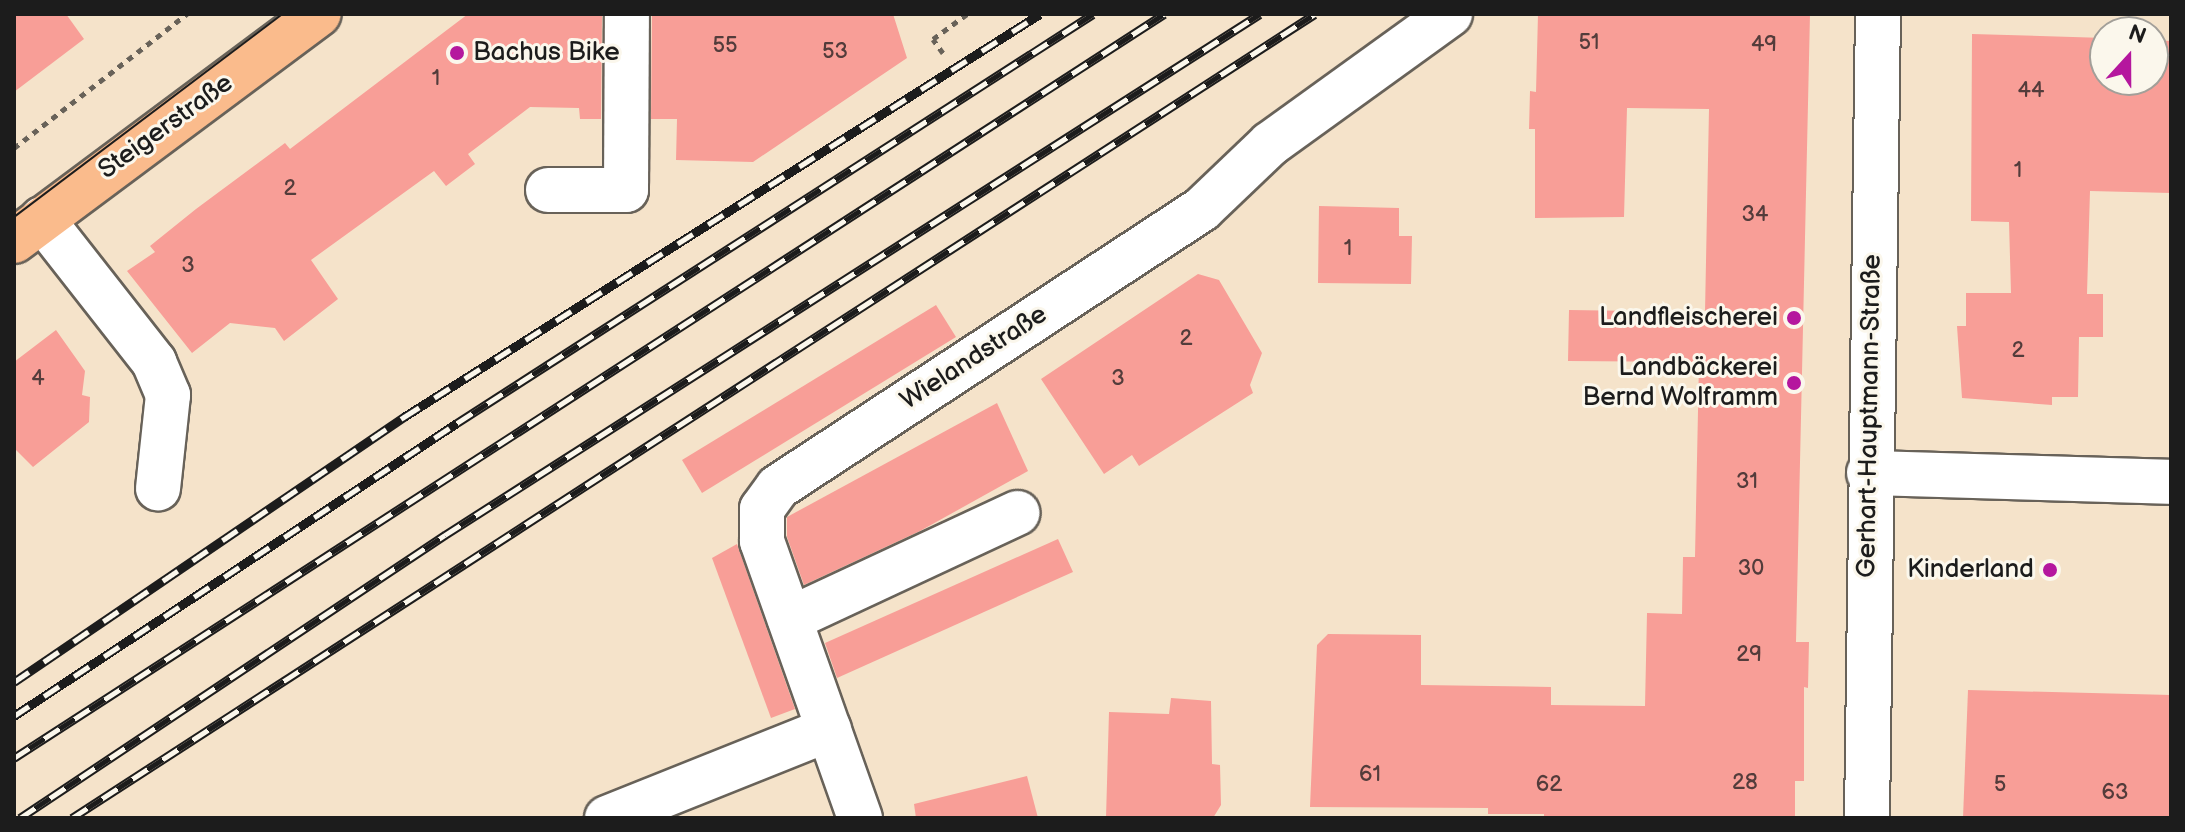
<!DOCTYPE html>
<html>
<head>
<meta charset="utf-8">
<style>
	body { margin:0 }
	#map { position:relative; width:2185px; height:832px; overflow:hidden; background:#f5e3ca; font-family:"Balsamiq Sans",sans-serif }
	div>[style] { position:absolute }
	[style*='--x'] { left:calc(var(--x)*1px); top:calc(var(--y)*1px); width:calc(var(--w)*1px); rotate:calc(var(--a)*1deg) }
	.building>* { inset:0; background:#f89e97 }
	.path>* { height:5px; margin-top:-2.5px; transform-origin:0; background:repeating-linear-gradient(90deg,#686259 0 6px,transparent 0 12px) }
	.roads { filter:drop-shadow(2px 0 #686259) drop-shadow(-2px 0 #686259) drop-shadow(0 2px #686259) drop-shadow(0 -2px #686259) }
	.minor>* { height:44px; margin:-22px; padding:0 22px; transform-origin:22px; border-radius:22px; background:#fff }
	.major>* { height:44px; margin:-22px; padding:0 22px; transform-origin:22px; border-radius:22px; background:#fabb8c }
	.tram>* { height:2px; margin:-1px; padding:0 1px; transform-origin:1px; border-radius:1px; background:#1c1c1c }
	.rail>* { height:9px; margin-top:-4.5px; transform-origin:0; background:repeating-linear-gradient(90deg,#fbf7ec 0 18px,#1c1c1c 0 36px); box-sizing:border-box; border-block:2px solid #1c1c1c }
	.dots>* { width:22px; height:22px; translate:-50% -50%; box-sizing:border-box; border:4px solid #fbf7ec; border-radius:50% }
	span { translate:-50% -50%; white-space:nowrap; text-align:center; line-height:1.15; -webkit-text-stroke:6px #fbf7ec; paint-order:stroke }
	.number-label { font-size:22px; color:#533c3b }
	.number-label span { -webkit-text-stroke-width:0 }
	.poi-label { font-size:26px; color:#1c1c1c }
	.left { translate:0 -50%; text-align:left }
	.right { translate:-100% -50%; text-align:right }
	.street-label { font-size:26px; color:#1c1c1c }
	.frame { position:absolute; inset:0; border:16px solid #1c1c1c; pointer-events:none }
	.north { position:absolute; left:2089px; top:16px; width:80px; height:80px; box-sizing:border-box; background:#fbf7ec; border:2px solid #a29f99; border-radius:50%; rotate:21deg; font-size:22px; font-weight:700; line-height:32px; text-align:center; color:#1c1c1c }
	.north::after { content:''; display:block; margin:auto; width:28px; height:36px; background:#b5179e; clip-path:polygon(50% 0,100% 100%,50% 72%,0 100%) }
</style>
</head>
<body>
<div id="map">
	<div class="building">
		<i style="clip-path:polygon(14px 14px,66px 14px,84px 39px,14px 92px)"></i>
		<i style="clip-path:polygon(468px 14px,602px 14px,601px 119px,580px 119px,579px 108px,530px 107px,468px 154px,475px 164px,446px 186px,434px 171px,311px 260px,338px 299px,284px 341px,275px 328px,230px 323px,192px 353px,127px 271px,155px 252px,150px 246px,196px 209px,285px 143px,290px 149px)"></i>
		<i style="clip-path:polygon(652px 14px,893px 14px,907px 58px,753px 162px,676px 160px,677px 119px,651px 119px)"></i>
		<i style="clip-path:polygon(1538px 14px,1810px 14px,1796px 642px,1809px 642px,1808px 688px,1804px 687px,1804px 781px,1795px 781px,1795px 818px,1544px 818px,1544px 814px,1488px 814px,1488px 808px,1310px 807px,1317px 645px,1328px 634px,1421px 635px,1421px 685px,1551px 687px,1551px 705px,1645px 706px,1647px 613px,1682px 614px,1683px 557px,1695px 557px,1699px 362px,1568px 361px,1569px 310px,1705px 312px,1709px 109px,1627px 108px,1624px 217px,1535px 218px,1535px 129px,1529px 129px,1530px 91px,1536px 92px)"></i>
		<i style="clip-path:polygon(1972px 34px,2105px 38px,2105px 80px,2153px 80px,2153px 40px,2171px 41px,2171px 193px,2090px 191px,2087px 294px,2103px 294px,2103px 337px,2079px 337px,2078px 397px,2052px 397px,2052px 405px,1962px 398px,1957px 326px,1966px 326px,1966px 293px,2011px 293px,2009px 222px,1971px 221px)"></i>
		<i style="clip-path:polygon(1319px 206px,1399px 208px,1399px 236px,1412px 236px,1411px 284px,1318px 283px)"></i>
		<i style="clip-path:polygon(1198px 274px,1219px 280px,1262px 353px,1250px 385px,1253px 393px,1139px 466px,1132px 455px,1104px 474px,1041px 379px)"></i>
		<i style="clip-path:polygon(936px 305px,956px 337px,702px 493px,682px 460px)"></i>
		<i style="clip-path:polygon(56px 330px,85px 371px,82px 395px,90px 397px,89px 422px,33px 467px,14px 448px,14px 362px)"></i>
		<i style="clip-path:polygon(997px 403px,1028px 471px,920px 531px,804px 585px,787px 537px,787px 517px)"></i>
		<i style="clip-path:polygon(1058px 539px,1073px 572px,837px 678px,825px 643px)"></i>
		<i style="clip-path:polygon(737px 544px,795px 709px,771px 718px,712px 558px)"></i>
		<i style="clip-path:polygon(1968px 690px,2171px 695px,2171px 818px,1963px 818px)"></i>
		<i style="clip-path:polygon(1171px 698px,1211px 701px,1212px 764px,1220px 765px,1221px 805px,1213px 818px,1106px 818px,1109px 712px,1169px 714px)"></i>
		<i style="clip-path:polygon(1027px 776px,1038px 818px,916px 818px,914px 804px)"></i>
	</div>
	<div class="path">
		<i style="--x:943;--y:53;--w:17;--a:-126"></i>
		<i style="--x:933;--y:39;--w:42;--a:-36.3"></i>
		<i style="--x:14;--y:148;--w:219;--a:-37.8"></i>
	</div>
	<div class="roads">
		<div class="minor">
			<i style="--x:548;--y:190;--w:78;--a:0"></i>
			<i style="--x:626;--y:190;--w:176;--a:-89.7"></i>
			<i style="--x:42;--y:219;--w:182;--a:51.9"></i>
			<i style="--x:154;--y:362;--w:36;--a:67"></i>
			<i style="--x:168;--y:395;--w:94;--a:96.1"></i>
			<i style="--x:1869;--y:473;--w:302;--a:1.7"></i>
			<i style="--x:790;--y:619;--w:251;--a:-25"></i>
			<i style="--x:607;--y:818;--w:239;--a:-21.8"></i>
			<i style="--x:860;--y:818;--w:294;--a:-109.5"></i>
			<i style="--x:762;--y:541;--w:32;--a:-90"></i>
			<i style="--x:762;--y:509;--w:27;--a:-54"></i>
			<i style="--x:778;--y:487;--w:507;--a:-33.25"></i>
			<i style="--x:1202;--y:209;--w:94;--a:-43.7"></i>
			<i style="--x:1270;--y:144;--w:222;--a:-35.8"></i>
			<i style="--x:1867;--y:818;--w:804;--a:-89.22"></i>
		</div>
		<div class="major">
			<i style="--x:14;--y:241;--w:380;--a:-36.7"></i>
		</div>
	</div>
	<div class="tram">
		<i style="--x:14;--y:217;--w:336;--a:-37.1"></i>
	</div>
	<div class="rail">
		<i style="--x:14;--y:682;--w:472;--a:-34.2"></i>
		<i style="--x:404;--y:417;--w:753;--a:-32.36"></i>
		<i style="--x:14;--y:716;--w:531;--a:-33.48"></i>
		<i style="--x:457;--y:423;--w:756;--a:-32.74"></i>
		<i style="--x:14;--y:758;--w:1370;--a:-32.9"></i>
		<i style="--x:20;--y:818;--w:511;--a:-33.66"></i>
		<i style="--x:445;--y:535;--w:967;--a:-32.59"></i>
		<i style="--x:72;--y:818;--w:1480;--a:-32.9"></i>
	</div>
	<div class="dots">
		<i style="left:457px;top:53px;background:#b5179e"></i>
		<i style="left:1794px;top:318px;background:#b5179e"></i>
		<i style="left:1794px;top:383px;background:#b5179e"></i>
		<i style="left:2050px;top:570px;background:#b5179e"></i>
	</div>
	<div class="number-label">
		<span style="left:1589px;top:43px">51</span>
		<span style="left:1764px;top:45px">49</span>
		<span style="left:725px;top:46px">55</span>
		<span style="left:835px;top:52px">53</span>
		<span style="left:436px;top:79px">1</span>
		<span style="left:2031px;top:91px">44</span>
		<span style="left:2018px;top:171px">1</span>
		<span style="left:290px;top:189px">2</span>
		<span style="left:1755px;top:215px">34</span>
		<span style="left:1348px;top:249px">1</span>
		<span style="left:188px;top:266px">3</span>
		<span style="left:1186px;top:339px">2</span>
		<span style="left:2018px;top:351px">2</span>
		<span style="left:38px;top:379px">4</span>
		<span style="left:1118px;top:379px">3</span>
		<span style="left:1747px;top:482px">31</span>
		<span style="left:1751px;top:569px">30</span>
		<span style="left:1749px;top:655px">29</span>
		<span style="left:1370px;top:775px">61</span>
		<span style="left:1745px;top:783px">28</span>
		<span style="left:1549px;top:785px">62</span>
		<span style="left:2000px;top:785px">5</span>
		<span style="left:2115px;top:793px">63</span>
	</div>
	<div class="poi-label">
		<span class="left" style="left:473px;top:53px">Bachus Bike</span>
		<span class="right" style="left:1778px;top:318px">Landfleischerei</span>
		<span class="right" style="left:1778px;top:383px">Landbäckerei<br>Bernd Wolframm</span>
		<span class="right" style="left:2034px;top:570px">Kinderland</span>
	</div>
	<div class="street-label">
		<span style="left:166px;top:127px;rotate:-36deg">Steigerstraße</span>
		<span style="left:974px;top:358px;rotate:-33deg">Wielandstraße</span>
		<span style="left:1870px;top:416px;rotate:-89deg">Gerhart-Hauptmann-Straße</span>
	</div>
	<div class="frame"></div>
	<div class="north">N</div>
</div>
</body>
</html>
